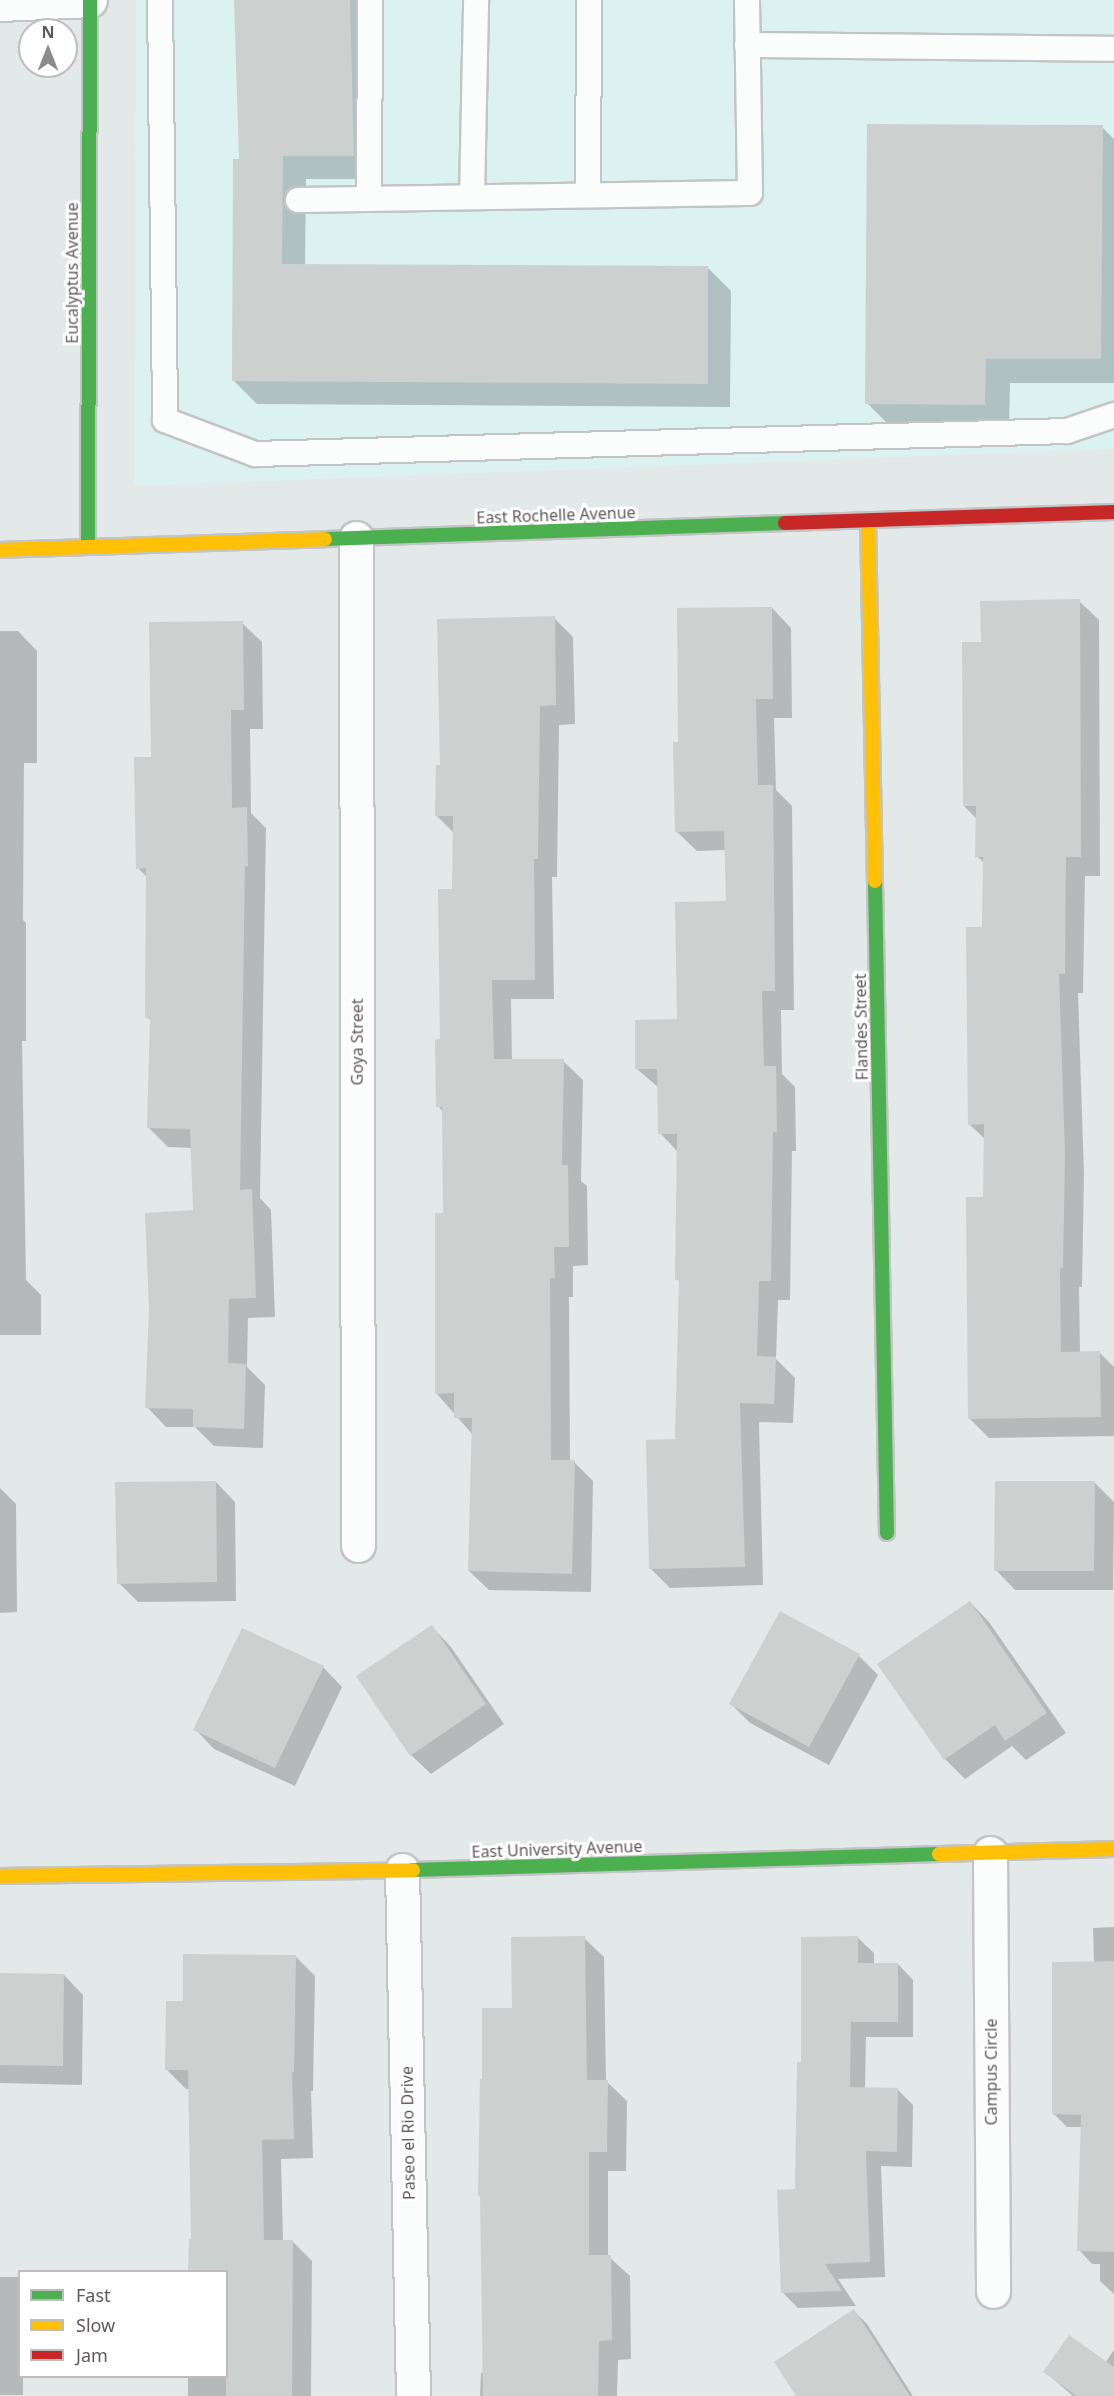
<!DOCTYPE html>
<html>
<head>
<meta charset="utf-8">
<style>
	body { margin:0 }
	#map { position:relative; width:1114px; height:2396px; overflow:hidden; background:#e3e8e8; font-family:"Noto Sans",sans-serif }
	div>[style] { position:absolute }
	[style*='--x'] { left:calc(var(--x)*1px); top:calc(var(--y)*1px); width:calc(var(--w)*1px); rotate:calc(var(--a)*1deg) }
	.commercial>* { inset:0; background:#dbf2f1 }
	.shadow>* { inset:0; background:#0003 }
	.building>* { inset:0; background:#ccd0cf }
	.roads { filter:drop-shadow(2px 0 #c3c4c5) drop-shadow(-2px 0 #c3c4c5) drop-shadow(0 2px #c3c4c5) drop-shadow(0 -2px #c3c4c5) }
	.lane>* { height:24px; margin:-12px; padding:0 12px; transform-origin:12px; border-radius:12px; background:#fbfcfc }
	.street>* { height:33px; margin:-16.5px; padding:0 16.5px; transform-origin:16.5px; border-radius:16.5px; background:#fbfcfc }
	.fast>* { height:14px; margin:-7px; padding:0 7px; transform-origin:7px; border-radius:7px; background:#4caf50 }
	.slow>* { height:14px; margin:-7px; padding:0 7px; transform-origin:7px; border-radius:7px; background:#ffc107 }
	.jam>* { height:14px; margin:-7px; padding:0 7px; transform-origin:7px; border-radius:7px; background:#c62828 }
	span { translate:-50% -50%; white-space:nowrap; text-align:center; line-height:1.15; -webkit-text-stroke:6px #fff; paint-order:stroke }
	.street-label { font-size:16px; color:#60585b }
	.legend { position:absolute; left:18px; top:2270px; width:210px; height:108px; box-sizing:border-box; background:#fff; border:2px solid #bfbcbd; margin:0; padding:8px 10px; list-style:none; font-size:18px; color:#60585b }
	.legend li { display:flex; align-items:center; gap:12px; height:30px }
	.legend b { width:30px; border:2px solid #bfbcbd }
	.north { position:absolute; left:18px; top:18px; width:60px; height:60px; box-sizing:border-box; background:#fff; border:2px solid #bfbcbd; border-radius:50%; rotate:0deg; font-size:16px; font-weight:700; line-height:24px; text-align:center; color:#60585b }
	.north::after { content:''; display:block; margin:auto; width:21px; height:27px; background:#8e8a8c; clip-path:polygon(50% 0,100% 100%,50% 72%,0 100%) }
</style>
</head>
<body>
<div id="map">
	<div class="commercial">
		<i style="clip-path:polygon(136px 0,1114px 0,1114px 449px,134px 486px)"></i>
	</div>
	<div class="shadow">
		<i style="clip-path:polygon(236px 0,373px 0,376px 179px,306px 179px,305px 265px,708px 268px,731px 291px,730px 407px,257px 404px,234px 381px,241px 160px)"></i>
		<i style="clip-path:polygon(1102px 127px,1114px 139px,1114px 383px,1010px 383px,1009px 429px,892px 428px,867px 403px)"></i>
		<i style="clip-path:polygon(1079px 601px,1099px 620px,1100px 876px,1085px 876px,1083px 993px,1078px 993px,1084px 1174px,1082px 1287px,1079px 1287px,1080px 1353px,1099px 1352px,1114px 1367px,1114px 1436px,989px 1438px,969px 1418px,985px 1198px,986px 1140px,969px 1124px,983px 928px,984px 863px,977px 856px,977px 819px,964px 806px,982px 643px)"></i>
		<i style="clip-path:polygon(772px 608px,791px 628px,792px 718px,774px 718px,776px 790px,792px 806px,794px 1010px,781px 1010px,782px 1074px,795px 1087px,796px 1151px,792px 1151px,790px 1300px,778px 1300px,776px 1359px,795px 1378px,793px 1423px,759px 1422px,763px 1585px,670px 1588px,650px 1568px,676px 1440px,680px 1282px,677px 1279px,678px 1152px,660px 1133px,659px 1088px,637px 1069px,679px 1020px,727px 903px,726px 850px,697px 851px,677px 832px,680px 744px)"></i>
		<i style="clip-path:polygon(554px 618px,573px 637px,575px 724px,559px 725px,557px 877px,552px 877px,554px 999px,511px 999px,512px 1060px,563px 1061px,583px 1080px,581px 1181px,587px 1186px,588px 1265px,573px 1266px,573px 1297px,569px 1297px,570px 1462px,574px 1462px,593px 1481px,591px 1592px,489px 1590px,469px 1571px,473px 1435px,437px 1394px,445px 1215px,443px 1112px,438px 1106px,454px 891px,455px 834px,436px 815px,442px 767px)"></i>
		<i style="clip-path:polygon(242px 623px,262px 642px,263px 729px,250px 729px,251px 813px,266px 828px,260px 1198px,271px 1210px,275px 1317px,248px 1318px,247px 1367px,265px 1385px,263px 1448px,214px 1446px,195px 1427px,166px 1427px,147px 1407px,194px 1212px,192px 1148px,168px 1147px,149px 1128px,151px 1021px,147px 1017px,148px 878px,138px 868px,153px 758px)"></i>
		<i style="clip-path:polygon(0 631px,18px 631px,37px 651px,37px 763px,24px 763px,23px 920px,26px 923px,26px 1041px,22px 1041px,26px 1280px,41px 1295px,41px 1335px,0 1335px)"></i>
		<i style="clip-path:polygon(216px 1482px,235px 1502px,236px 1601px,138px 1602px,119px 1583px)"></i>
		<i style="clip-path:polygon(1094px 1482px,1114px 1502px,1113px 1590px,1015px 1590px,996px 1570px)"></i>
		<i style="clip-path:polygon(0 1488px,16px 1504px,17px 1612px,0 1613px)"></i>
		<i style="clip-path:polygon(970px 1602px,989px 1622px,1066px 1733px,1026px 1760px,1012px 1746px,965px 1779px,945px 1759px,879px 1664px)"></i>
		<i style="clip-path:polygon(432px 1627px,451px 1647px,504px 1724px,431px 1774px,411px 1755px)"></i>
		<i style="clip-path:polygon(859px 1656px,878px 1675px,829px 1765px,750px 1723px,731px 1704px)"></i>
		<i style="clip-path:polygon(323px 1667px,342px 1687px,295px 1786px,214px 1749px,195px 1729px)"></i>
		<i style="clip-path:polygon(1114px 1927px,1114px 2294px,1100px 2281px,1100px 2264px,1092px 2264px,1079px 2250px,1083px 2127px,1067px 2127px,1053px 2113px,1094px 1963px,1093px 1928px)"></i>
		<i style="clip-path:polygon(584px 1938px,604px 1957px,606px 2081px,627px 2101px,626px 2171px,608px 2171px,608px 2256px,630px 2276px,631px 2359px,618px 2360px,617px 2396px,480px 2396px,481px 2373px,485px 2373px,482px 2198px,480px 2196px,484px 2080px,514px 2009px)"></i>
		<i style="clip-path:polygon(858px 1938px,874px 1953px,874px 1964px,898px 1964px,913px 1980px,913px 2037px,866px 2037px,865px 2089px,897px 2089px,913px 2105px,912px 2167px,881px 2166px,885px 2277px,838px 2279px,856px 2306px,798px 2308px,782px 2292px,797px 2191px,802px 2063px)"></i>
		<i style="clip-path:polygon(296px 1957px,315px 1976px,313px 2091px,311px 2091px,313px 2158px,281px 2159px,283px 2242px,293px 2242px,312px 2261px,311px 2396px,188px 2396px,188px 2376px,226px 2376px,226px 2272px,100px 2272px,100px 2270px,189px 2271px,192px 2240px,189px 2089px,186px 2089px,166px 2069px,184px 2003px)"></i>
		<i style="clip-path:polygon(0 1974px,64px 1975px,83px 1995px,82px 2085px,0 2083px)"></i>
		<i style="clip-path:polygon(0 2277px,20px 2277px,20px 2376px,23px 2376px,23px 2395px,0 2395px)"></i>
		<i style="clip-path:polygon(854px 2311px,867px 2324px,913px 2396px,798px 2396px)"></i>
		<i style="clip-path:polygon(1114px 2350px,1114px 2396px,1073px 2396px,1045px 2372px,1105px 2363px)"></i>
	</div>
	<div class="building">
		<i style="clip-path:polygon(234px 0,350px 0,354px 156px,283px 156px,282px 264px,708px 266px,708px 384px,232px 381px,233px 159px,239px 159px)"></i>
		<i style="clip-path:polygon(867px 124px,1103px 125px,1101px 359px,986px 359px,985px 405px,865px 404px)"></i>
		<i style="clip-path:polygon(1080px 599px,1081px 857px,1066px 857px,1065px 974px,1059px 974px,1065px 1154px,1063px 1268px,1060px 1268px,1061px 1352px,1100px 1351px,1101px 1417px,968px 1419px,966px 1197px,983px 1197px,984px 1124px,968px 1125px,966px 927px,982px 927px,983px 857px,975px 857px,976px 806px,963px 806px,962px 642px,981px 642px,980px 601px)"></i>
		<i style="clip-path:polygon(772px 607px,773px 699px,756px 699px,758px 785px,773px 785px,775px 991px,762px 991px,764px 1066px,776px 1066px,777px 1132px,773px 1132px,771px 1281px,759px 1281px,757px 1356px,776px 1357px,774px 1404px,740px 1403px,745px 1567px,649px 1569px,646px 1440px,675px 1439px,679px 1280px,675px 1280px,677px 1134px,658px 1134px,657px 1069px,635px 1069px,635px 1020px,677px 1019px,675px 902px,726px 901px,724px 831px,675px 832px,673px 742px,678px 742px,677px 608px)"></i>
		<i style="clip-path:polygon(555px 616px,556px 705px,540px 706px,538px 859px,534px 859px,535px 980px,492px 980px,494px 1059px,564px 1059px,562px 1165px,568px 1165px,569px 1247px,554px 1247px,555px 1278px,550px 1278px,551px 1460px,575px 1460px,572px 1574px,468px 1571px,472px 1418px,454px 1418px,454px 1393px,435px 1394px,435px 1213px,443px 1213px,442px 1107px,436px 1107px,435px 1040px,440px 1039px,438px 889px,452px 889px,453px 816px,435px 816px,436px 765px,440px 765px,437px 619px)"></i>
		<i style="clip-path:polygon(243px 621px,244px 710px,231px 710px,232px 808px,247px 807px,248px 866px,245px 866px,240px 1190px,252px 1189px,256px 1298px,229px 1299px,228px 1363px,246px 1364px,244px 1429px,193px 1427px,193px 1409px,145px 1408px,149px 1309px,145px 1213px,193px 1210px,190px 1129px,147px 1128px,150px 1018px,145px 1018px,146px 868px,136px 869px,134px 757px,151px 757px,149px 622px)"></i>
		<i style="clip-path:polygon(216px 1481px,217px 1582px,117px 1584px,115px 1482px)"></i>
		<i style="clip-path:polygon(995px 1481px,1095px 1481px,1094px 1571px,994px 1571px)"></i>
		<i style="clip-path:polygon(970px 1601px,1047px 1713px,1005px 1741px,995px 1725px,944px 1760px,877px 1664px)"></i>
		<i style="clip-path:polygon(780px 1611px,860px 1654px,809px 1747px,729px 1704px)"></i>
		<i style="clip-path:polygon(432px 1625px,486px 1704px,410px 1756px,356px 1676px)"></i>
		<i style="clip-path:polygon(242px 1628px,324px 1666px,275px 1768px,193px 1730px)"></i>
		<i style="clip-path:polygon(585px 1936px,587px 2080px,608px 2080px,607px 2152px,589px 2152px,589px 2255px,611px 2255px,612px 2340px,599px 2341px,598px 2396px,483px 2396px,480px 2196px,478px 2196px,480px 2079px,482px 2079px,482px 2008px,512px 2008px,511px 1937px)"></i>
		<i style="clip-path:polygon(858px 1936px,858px 1963px,898px 1963px,898px 2022px,851px 2022px,850px 2087px,898px 2088px,897px 2152px,866px 2151px,870px 2262px,825px 2264px,842px 2291px,781px 2293px,777px 2190px,795px 2189px,797px 2062px,801px 2062px,801px 1937px)"></i>
		<i style="clip-path:polygon(183px 1954px,296px 1955px,294px 2072px,292px 2072px,294px 2139px,262px 2140px,264px 2240px,293px 2240px,292px 2396px,226px 2396px,226px 2271px,188px 2271px,189px 2239px,191px 2239px,188px 2070px,165px 2070px,166px 2001px,183px 2001px)"></i>
		<i style="clip-path:polygon(1114px 1961px,1114px 2252px,1077px 2251px,1081px 2115px,1052px 2114px,1052px 1962px)"></i>
		<i style="clip-path:polygon(0 1973px,64px 1974px,63px 2066px,0 2065px)"></i>
		<i style="clip-path:polygon(854px 2309px,910px 2396px,796px 2396px,774px 2362px)"></i>
		<i style="clip-path:polygon(1069px 2335px,1114px 2367px,1114px 2396px,1077px 2396px,1043px 2372px)"></i>
	</div>
	<div class="roads">
		<div class="lane">
			<i style="--x:160;--y:0;--w:420;--a:89.3"></i>
			<i style="--x:165;--y:420;--w:96;--a:20.7"></i>
			<i style="--x:255;--y:454;--w:812;--a:-1.62"></i>
			<i style="--x:1067;--y:431;--w:50;--a:-18.8"></i>
			<i style="--x:747;--y:45;--w:367;--a:0.6"></i>
			<i style="--x:588;--y:195;--w:195;--a:-89.7"></i>
			<i style="--x:472;--y:197;--w:197;--a:-88.8"></i>
			<i style="--x:369;--y:199;--w:199;--a:-89.7"></i>
			<i style="--x:298;--y:200;--w:452;--a:-0.9"></i>
			<i style="--x:750;--y:193;--w:193;--a:-90.9"></i>
		</div>
		<div class="street">
			<i style="--x:0;--y:4;--w:90;--a:-2.5"></i>
			<i style="--x:356;--y:538;--w:1007;--a:89.89"></i>
			<i style="--x:990;--y:1853;--w:438;--a:89.6"></i>
			<i style="--x:402;--y:1870;--w:526;--a:88.8"></i>
		</div>
		<div class="fast">
			<i style="--x:325;--y:539;--w:460;--a:-2"></i>
			<i style="--x:88;--y:546;--w:546;--a:-89.79"></i>
			<i style="--x:875;--y:881;--w:652;--a:88.95"></i>
			<i style="--x:413;--y:1870;--w:526;--a:-1.74"></i>
		</div>
		<div class="slow">
			<i style="--x:868;--y:520;--w:361;--a:88.9"></i>
			<i style="--x:0;--y:550;--w:325;--a:-1.9"></i>
			<i style="--x:939;--y:1854;--w:175;--a:-1.6"></i>
			<i style="--x:0;--y:1876;--w:413;--a:-0.8"></i>
		</div>
		<div class="jam">
			<i style="--x:785;--y:523;--w:329;--a:-1.9"></i>
		</div>
	</div>
	<div class="street-label">
		<span style="left:72px;top:273px;rotate:-90deg">Eucalyptus Avenue</span>
		<span style="left:556px;top:515px;rotate:-2deg">East Rochelle Avenue</span>
		<span style="left:861px;top:1027px;rotate:-91deg">Flandes Street</span>
		<span style="left:357px;top:1042px;rotate:-90deg">Goya Street</span>
		<span style="left:557px;top:1849px;rotate:-2deg">East University Avenue</span>
		<span style="left:991px;top:2072px;rotate:-90deg">Campus Circle</span>
		<span style="left:408px;top:2133px;rotate:-91deg">Paseo el Rio Drive</span>
	</div>
	<ul class="legend">
	<li><b style="height:8px;background:#4caf50"></b>Fast</li>
	<li><b style="height:8px;background:#ffc107"></b>Slow</li>
	<li><b style="height:8px;background:#c62828"></b>Jam</li>
	</ul>
	<div class="north">N</div>
</div>
</body>
</html>
